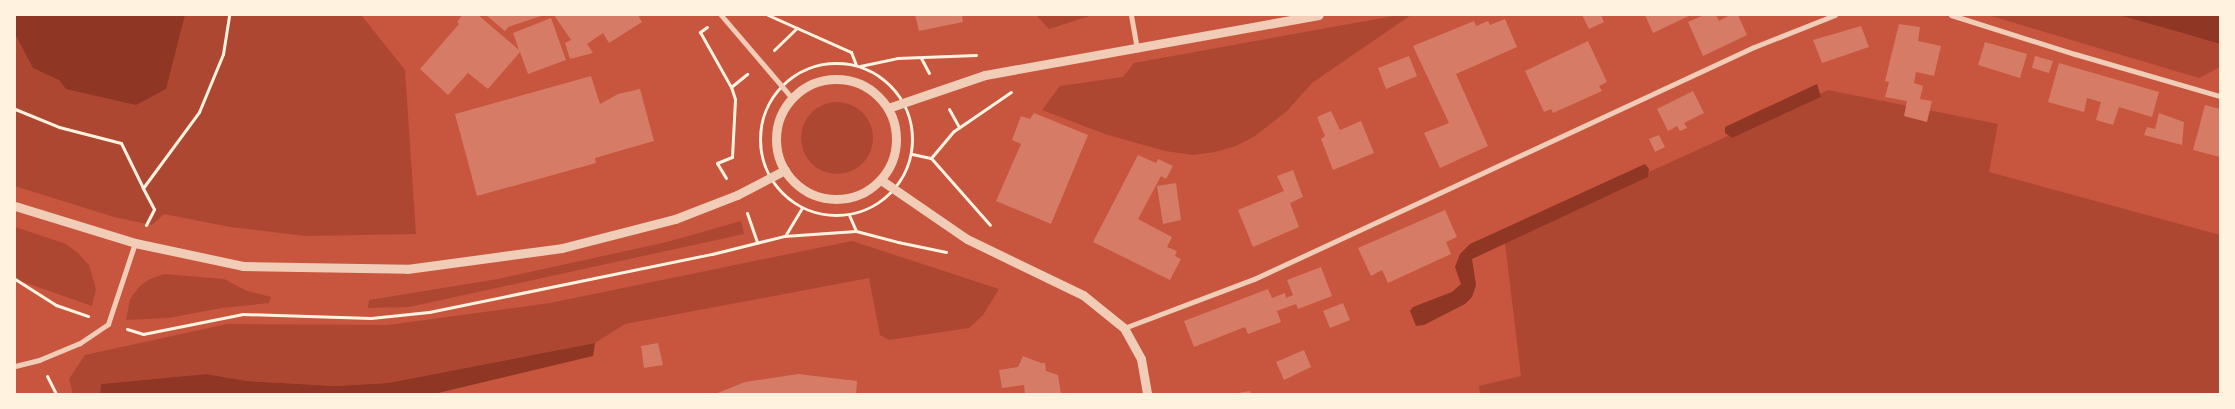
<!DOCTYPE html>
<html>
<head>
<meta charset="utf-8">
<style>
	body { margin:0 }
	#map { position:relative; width:2235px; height:409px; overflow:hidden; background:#c8553d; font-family:Ubuntu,sans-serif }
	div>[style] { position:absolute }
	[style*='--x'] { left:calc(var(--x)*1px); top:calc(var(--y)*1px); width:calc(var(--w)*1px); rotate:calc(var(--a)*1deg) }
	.green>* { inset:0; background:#ae4732 }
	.round { border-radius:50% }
	.water>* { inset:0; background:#8f3625 }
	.building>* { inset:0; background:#d67c66 }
	.path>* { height:3px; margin:-1.5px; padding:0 1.5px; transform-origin:1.5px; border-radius:1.5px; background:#fff3e0 }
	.path>.ring { margin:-1.5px; padding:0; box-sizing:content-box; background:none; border:3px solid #fff3e0; border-radius:50% }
	.minor>* { height:5px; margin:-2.5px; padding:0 2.5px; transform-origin:2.5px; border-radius:2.5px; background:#f1ccb7 }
	.tertiary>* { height:9px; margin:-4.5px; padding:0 4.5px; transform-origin:4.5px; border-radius:4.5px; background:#f1ccb7 }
	.tertiary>.ring { margin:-4.5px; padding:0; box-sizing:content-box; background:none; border:9px solid #f1ccb7; border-radius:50% }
	span { translate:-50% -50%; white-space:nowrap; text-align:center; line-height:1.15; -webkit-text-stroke:5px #fff3e0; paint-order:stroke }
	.frame { position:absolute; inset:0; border:16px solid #fff3e0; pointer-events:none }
</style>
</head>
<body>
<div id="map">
	<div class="green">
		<i style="clip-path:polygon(15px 15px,361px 15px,405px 70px,416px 234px,306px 236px,230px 227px,164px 214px,152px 225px,114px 217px,15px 186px)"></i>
		<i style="clip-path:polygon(1036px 15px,1093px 15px,1049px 29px)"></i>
		<i style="clip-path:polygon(1399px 15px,1411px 15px,1312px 83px,1287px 111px,1255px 136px,1236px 146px,1215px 152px,1193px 155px,1165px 151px,1105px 134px,1042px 110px,1060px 86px,1123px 77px,1134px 63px)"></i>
		<i style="clip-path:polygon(1988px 15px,2118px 15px,2220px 44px,2220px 67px,2199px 78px)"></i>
		<i style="clip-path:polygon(1828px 90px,1998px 124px,1989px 172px,2220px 235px,2220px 394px,1480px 394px,1479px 386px,1521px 376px,1505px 243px,1648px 177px,1649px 172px,1728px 136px,1732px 138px,1821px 97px,1820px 94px)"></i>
		<i class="round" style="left:801px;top:102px;width:72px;height:72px"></i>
		<i style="clip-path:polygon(741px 221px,744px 234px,409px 307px,368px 308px,369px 300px,498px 279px,667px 242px)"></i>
		<i style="clip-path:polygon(15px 227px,66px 244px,78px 253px,89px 265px,96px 289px,92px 306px,15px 279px)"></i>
		<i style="clip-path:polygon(852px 241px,999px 289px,983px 315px,969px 328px,889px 340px,880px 335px,869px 278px,625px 324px,595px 343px,388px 383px,335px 386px,247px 381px,206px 374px,101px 384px,100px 394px,73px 394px,69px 379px,85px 355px,227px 324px,388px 325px,550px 303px)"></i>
		<i style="clip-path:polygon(164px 274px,224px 279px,247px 291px,271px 297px,269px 303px,222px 308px,168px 318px,126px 320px,130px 299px,140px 286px,148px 280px)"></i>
	</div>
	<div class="water">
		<i style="clip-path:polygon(15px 15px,185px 15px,166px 89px,136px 105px,66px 89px,59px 80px,33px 68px,15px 34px)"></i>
		<i style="clip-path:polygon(2118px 15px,2220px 15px,2220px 44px,2175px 31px)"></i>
		<i style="clip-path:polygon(1817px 84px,1821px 97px,1732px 138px,1725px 133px,1725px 127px)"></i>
		<i style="clip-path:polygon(1645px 164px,1649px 169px,1648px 177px,1472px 259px,1476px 285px,1472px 297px,1465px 304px,1424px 325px,1416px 326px,1410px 311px,1413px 307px,1452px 292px,1461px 284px,1455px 267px,1460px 254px,1470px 244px)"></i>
		<i style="clip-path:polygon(595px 343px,593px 356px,434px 394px,100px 394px,101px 384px,206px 374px,247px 381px,335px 386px,388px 383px)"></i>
	</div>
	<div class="building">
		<i style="clip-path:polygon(462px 15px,478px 15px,519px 50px,513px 33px,551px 18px,566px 60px,528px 74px,520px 52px,488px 89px,468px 73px,448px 95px,420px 69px,459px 24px,457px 22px)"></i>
		<i style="clip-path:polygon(486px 15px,544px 15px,508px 27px,505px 31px)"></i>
		<i style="clip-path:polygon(554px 15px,638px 15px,642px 22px,609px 43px,603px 33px,587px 44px,593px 53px,570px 59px,565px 43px,571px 40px)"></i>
		<i style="clip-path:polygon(915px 15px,962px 15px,963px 22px,919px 31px)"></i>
		<i style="clip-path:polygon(1582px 15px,1601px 15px,1604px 22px,1589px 29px)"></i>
		<i style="clip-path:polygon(1645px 15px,1691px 15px,1653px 33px)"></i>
		<i style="clip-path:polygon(1704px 15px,1716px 15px,1719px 21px,1730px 15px,1738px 15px,1747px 35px,1703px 56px,1688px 22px)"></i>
		<i style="clip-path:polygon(1505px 19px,1517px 47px,1456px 74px,1488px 146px,1440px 168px,1424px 133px,1449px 123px,1413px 46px,1474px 21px,1476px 26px,1488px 21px,1490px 25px)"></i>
		<i style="clip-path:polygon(1899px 24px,1920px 27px,1918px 41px,1941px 46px,1934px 76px,1916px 72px,1914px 83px,1923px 86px,1920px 99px,1932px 101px,1927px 122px,1904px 116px,1907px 101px,1885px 97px,1889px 82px,1885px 81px)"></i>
		<i style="clip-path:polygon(1861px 26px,1869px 47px,1822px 63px,1813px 40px)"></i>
		<i style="clip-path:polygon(1588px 41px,1607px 82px,1599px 86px,1602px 91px,1553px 113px,1551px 109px,1544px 112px,1525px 71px)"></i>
		<i style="clip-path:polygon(1985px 42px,2027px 54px,2020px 78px,1978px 65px)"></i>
		<i style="clip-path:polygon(1409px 56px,1417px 76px,1386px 89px,1378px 68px)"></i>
		<i style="clip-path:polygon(2035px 56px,2053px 61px,2049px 73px,2032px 68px)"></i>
		<i style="clip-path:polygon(2059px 63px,2159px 92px,2152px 117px,2119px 107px,2113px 125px,2096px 120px,2101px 102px,2087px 98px,2084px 112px,2048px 102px)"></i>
		<i style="clip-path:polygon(591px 76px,600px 104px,618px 94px,640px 89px,654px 141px,595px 158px,596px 163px,477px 196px,455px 114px)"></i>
		<i style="clip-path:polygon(1693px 91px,1704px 113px,1684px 123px,1687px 128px,1680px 131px,1677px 126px,1668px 131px,1657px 109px)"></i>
		<i style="clip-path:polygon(2205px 105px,2220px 109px,2220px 157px,2193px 150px)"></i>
		<i style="clip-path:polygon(1331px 111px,1340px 130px,1361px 121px,1374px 153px,1333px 170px,1321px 139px,1325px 136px,1317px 117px)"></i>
		<i style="clip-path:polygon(1034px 113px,1088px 135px,1051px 224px,996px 201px,1021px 144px,1012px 140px,1021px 116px,1030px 119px)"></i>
		<i style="clip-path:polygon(2159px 113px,2184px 122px,2182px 145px,2144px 135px,2147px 127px,2155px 129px)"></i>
		<i style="clip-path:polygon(1659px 135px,1665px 147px,1655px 152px,1649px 139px)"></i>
		<i style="clip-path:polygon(1138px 155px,1156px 163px,1158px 159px,1173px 166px,1166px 179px,1161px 176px,1138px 219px,1172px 237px,1167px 247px,1177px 251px,1175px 256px,1181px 259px,1170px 280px,1093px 242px)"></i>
		<i style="clip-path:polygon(1293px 170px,1303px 197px,1290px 203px,1299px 227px,1253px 247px,1238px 210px,1284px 191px,1277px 176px)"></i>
		<i style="clip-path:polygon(1176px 183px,1181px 220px,1163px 224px,1157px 186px)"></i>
		<i style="clip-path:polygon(1445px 210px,1457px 237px,1446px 242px,1451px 254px,1388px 283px,1382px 270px,1371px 276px,1358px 248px)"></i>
		<i style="clip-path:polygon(1321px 267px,1332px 296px,1298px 309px,1296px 304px,1277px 311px,1281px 322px,1248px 334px,1245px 327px,1194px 347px,1184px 321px,1268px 289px,1272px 298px,1285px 293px,1286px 298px,1293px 295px,1287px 280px)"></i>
		<i style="clip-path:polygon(1343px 303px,1350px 320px,1330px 328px,1323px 311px)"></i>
		<i style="clip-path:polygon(658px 343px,663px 365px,644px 368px,641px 346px)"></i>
		<i style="clip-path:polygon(1304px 350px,1311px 367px,1284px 380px,1276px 362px)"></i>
		<i style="clip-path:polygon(1023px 356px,1041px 363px,1045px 363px,1046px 371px,1058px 375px,1061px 394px,1025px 394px,1024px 385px,1002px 388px,999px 370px,1018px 367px)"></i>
		<i style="clip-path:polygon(798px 374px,857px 381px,856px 394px,715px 394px,745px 382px)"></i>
		<i style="clip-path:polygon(1250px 391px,1251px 394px,1238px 394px,1238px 393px)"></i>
	</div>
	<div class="path">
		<i style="--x:768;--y:15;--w:91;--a:24"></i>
		<i style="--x:851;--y:52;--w:14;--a:69"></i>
		<i style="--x:707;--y:27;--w:9;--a:144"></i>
		<i style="--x:700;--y:32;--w:63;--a:60.6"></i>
		<i style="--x:774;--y:50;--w:32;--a:-44"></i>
		<i style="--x:921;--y:58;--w:17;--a:62"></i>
		<i class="ring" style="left:760px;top:63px;width:149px;height:149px"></i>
		<i style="--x:860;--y:66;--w:38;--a:-12"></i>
		<i style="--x:897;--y:58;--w:79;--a:-2.2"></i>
		<i style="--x:15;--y:109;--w:48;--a:22.2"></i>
		<i style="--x:59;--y:127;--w:64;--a:14.5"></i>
		<i style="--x:121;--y:143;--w:50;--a:63.9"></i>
		<i style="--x:949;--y:109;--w:21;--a:61"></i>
		<i style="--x:912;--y:154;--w:19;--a:12"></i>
		<i style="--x:931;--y:158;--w:89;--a:48.6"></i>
		<i style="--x:931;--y:158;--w:35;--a:-50"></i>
		<i style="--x:954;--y:131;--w:69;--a:-34.4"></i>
		<i style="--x:726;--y:178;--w:17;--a:-121"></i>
		<i style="--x:717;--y:163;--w:16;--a:-22"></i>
		<i style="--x:732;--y:157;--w:58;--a:-87"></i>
		<i style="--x:735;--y:99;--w:13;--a:-108"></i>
		<i style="--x:731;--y:87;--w:21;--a:-39"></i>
		<i style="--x:747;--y:213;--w:31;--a:71"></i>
		<i style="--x:849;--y:215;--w:17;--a:66"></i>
		<i style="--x:146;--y:225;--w:18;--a:-63"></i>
		<i style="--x:154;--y:209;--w:24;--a:-118"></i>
		<i style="--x:143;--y:188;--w:94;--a:-53.6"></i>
		<i style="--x:199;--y:112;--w:63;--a:-67.5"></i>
		<i style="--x:223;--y:54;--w:39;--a:-81"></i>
		<i style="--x:785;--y:236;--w:33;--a:-59"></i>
		<i style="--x:15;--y:279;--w:49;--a:32.4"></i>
		<i style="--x:56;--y:305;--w:34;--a:19"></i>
		<i style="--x:127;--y:329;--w:17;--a:17"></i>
		<i style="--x:143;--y:334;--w:102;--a:-11.3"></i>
		<i style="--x:243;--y:314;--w:128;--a:1.8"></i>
		<i style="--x:371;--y:318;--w:58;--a:-5.9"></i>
		<i style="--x:429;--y:312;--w:289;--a:-11.6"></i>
		<i style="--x:712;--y:254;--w:74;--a:-14"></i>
		<i style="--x:784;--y:236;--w:72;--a:-4"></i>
		<i style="--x:856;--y:231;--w:43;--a:14.7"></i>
		<i style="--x:898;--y:242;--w:49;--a:11.8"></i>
		<i style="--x:47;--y:376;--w:20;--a:63"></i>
	</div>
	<div class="minor">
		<i style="--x:721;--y:15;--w:109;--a:49.5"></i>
		<i style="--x:1131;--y:15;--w:35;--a:80"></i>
		<i style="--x:1951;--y:15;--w:130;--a:17.5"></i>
		<i style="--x:2075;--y:54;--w:151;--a:16.2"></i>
		<i style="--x:1124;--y:328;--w:139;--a:-20.7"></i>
		<i style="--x:1254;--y:279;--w:551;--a:-24.89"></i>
		<i style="--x:1754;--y:47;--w:87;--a:-21.6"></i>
		<i style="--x:15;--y:366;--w:25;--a:-14"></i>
		<i style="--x:39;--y:360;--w:44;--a:-22.5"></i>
		<i style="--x:80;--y:343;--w:34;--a:-34"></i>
		<i style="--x:108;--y:324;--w:85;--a:-71.6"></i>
	</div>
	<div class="tertiary">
		<i class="ring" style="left:776px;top:79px;width:111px;height:111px"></i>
		<i style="--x:888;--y:108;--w:102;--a:-18.8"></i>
		<i style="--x:985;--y:75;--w:339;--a:-10.2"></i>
		<i style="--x:881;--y:180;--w:104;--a:34.5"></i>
		<i style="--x:967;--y:239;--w:129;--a:25.8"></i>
		<i style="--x:1083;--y:295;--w:53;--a:38.8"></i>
		<i style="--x:1124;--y:328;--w:35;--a:61"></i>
		<i style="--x:1141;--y:359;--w:36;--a:80"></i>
		<i style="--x:15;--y:206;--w:126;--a:17.1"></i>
		<i style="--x:135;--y:243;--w:110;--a:12"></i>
		<i style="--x:243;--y:266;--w:164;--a:1"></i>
		<i style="--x:407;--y:269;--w:156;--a:-7.7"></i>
		<i style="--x:562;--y:248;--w:117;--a:-14.4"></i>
		<i style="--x:675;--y:219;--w:66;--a:-21.2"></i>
		<i style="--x:737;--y:195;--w:54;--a:-27.5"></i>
	</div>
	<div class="frame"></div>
</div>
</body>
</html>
